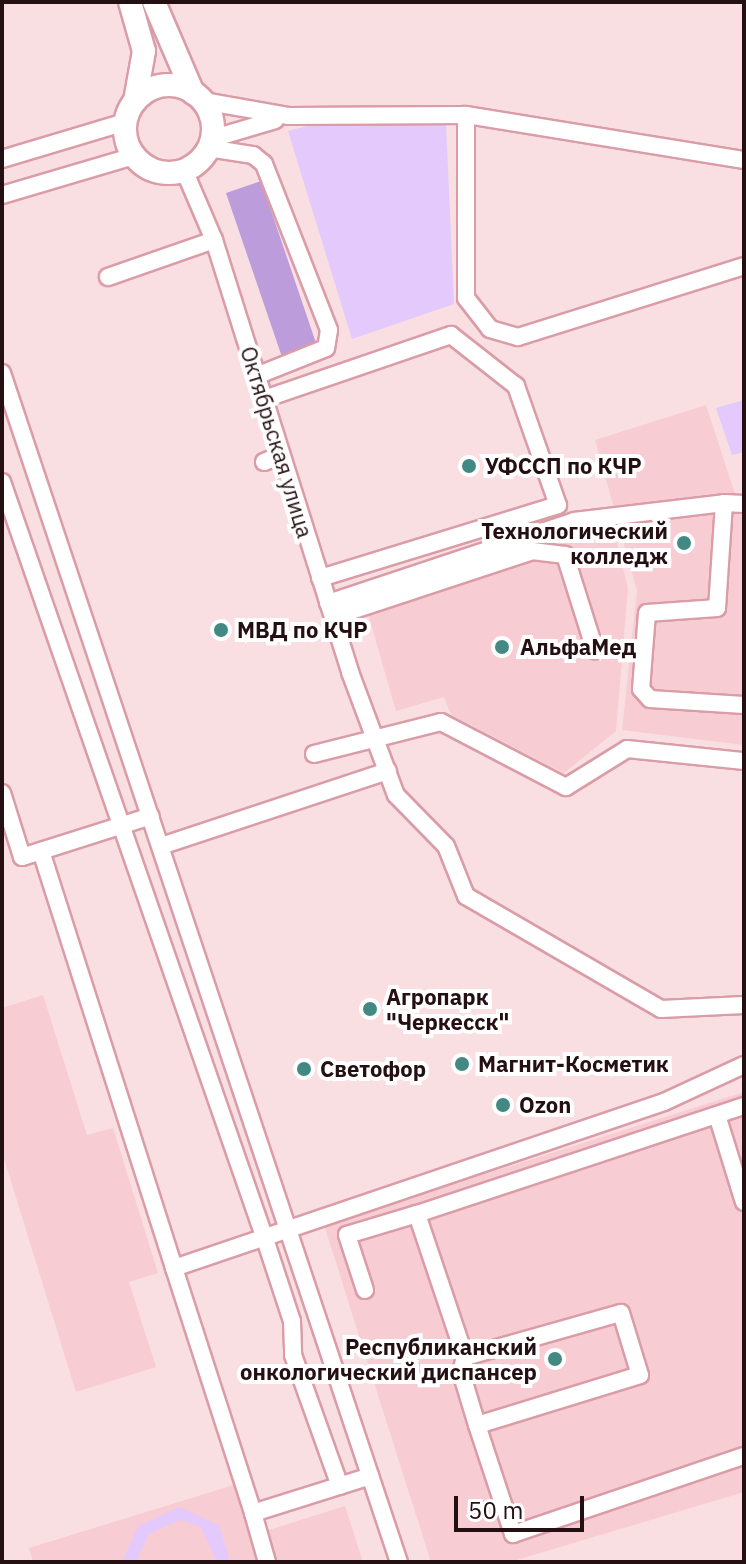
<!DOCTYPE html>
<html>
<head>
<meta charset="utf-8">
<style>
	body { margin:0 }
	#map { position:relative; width:746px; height:1564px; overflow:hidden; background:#f9dee2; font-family:"IBM Plex Sans",sans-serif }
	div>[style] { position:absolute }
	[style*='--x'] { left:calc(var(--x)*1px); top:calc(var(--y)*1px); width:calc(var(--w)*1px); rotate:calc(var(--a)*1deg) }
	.built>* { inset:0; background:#f8ccd3 }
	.green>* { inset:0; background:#e3c9fc }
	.forest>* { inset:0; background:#bc9cda }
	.roads { filter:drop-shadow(2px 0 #da9da7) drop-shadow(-2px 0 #da9da7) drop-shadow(0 2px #da9da7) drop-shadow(0 -2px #da9da7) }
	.minor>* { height:16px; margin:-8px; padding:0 8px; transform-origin:8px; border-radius:8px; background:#fff }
	.major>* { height:22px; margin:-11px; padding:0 11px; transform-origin:11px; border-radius:11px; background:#fff }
	.major>.ring { margin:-11px; padding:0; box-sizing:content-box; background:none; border:22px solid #fff; border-radius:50% }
	.dots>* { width:22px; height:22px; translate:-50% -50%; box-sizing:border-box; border:4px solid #fff; border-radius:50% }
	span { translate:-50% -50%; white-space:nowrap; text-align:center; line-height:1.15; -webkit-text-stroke:8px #fff; paint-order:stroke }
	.street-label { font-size:22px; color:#240f13 }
	.poi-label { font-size:22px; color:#240f13; font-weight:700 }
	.left { translate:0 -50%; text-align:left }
	.right { translate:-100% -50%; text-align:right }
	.frame { position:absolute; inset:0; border:4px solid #240f13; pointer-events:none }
	.scale { position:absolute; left:454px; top:1496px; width:130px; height:36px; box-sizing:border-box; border:4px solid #240f13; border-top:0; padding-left:10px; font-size:24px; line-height:28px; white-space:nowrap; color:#240f13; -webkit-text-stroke:6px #fff; paint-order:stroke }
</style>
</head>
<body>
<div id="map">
	<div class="built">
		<i style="clip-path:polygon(706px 405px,735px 494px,744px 494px,744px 745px,622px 730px,637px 591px,595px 440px)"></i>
		<i style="clip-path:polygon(612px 523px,628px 588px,616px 731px,564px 773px,451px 715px,444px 697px,396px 711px,364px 600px)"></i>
		<i style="clip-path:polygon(43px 995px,87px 1135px,113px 1128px,158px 1273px,129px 1282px,156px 1367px,76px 1392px,2px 1152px,2px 1008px)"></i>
		<i style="clip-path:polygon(744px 1092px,744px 1492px,510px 1562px,431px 1562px,324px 1225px)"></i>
		<i style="clip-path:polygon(234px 1485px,250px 1536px,345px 1506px,363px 1562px,33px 1562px,29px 1548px)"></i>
	</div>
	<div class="green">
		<i style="clip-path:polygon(322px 122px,446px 125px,454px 304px,352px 339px,288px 131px)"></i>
		<i style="clip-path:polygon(744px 400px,744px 452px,732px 455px,716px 408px)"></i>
		<i style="clip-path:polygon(179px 1507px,219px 1525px,230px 1562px,217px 1562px,201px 1527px,179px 1520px,149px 1534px,136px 1562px,122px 1562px,138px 1526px)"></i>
	</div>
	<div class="forest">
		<i style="clip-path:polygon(261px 181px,317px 346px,282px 357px,226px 193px)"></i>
	</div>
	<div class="roads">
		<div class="minor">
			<i style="--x:203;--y:101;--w:86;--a:10"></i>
			<i style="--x:288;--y:116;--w:178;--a:-0.3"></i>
			<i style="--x:466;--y:115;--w:282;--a:9.2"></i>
			<i style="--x:466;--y:115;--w:183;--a:90"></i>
			<i style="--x:466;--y:298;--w:39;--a:52"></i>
			<i style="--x:490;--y:329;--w:29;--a:16"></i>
			<i style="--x:518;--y:337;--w:237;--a:-17.4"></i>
			<i style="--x:211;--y:139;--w:67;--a:-16.5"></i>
			<i style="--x:208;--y:148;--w:46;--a:8.8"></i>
			<i style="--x:253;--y:155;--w:14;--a:39"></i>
			<i style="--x:264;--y:164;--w:178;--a:68.6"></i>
			<i style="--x:329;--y:330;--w:18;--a:99"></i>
			<i style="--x:326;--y:348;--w:75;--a:158.2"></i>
			<i style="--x:2;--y:159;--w:128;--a:-16.7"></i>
			<i style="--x:184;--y:170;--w:76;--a:66.8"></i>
			<i style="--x:214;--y:240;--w:453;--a:72.5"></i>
			<i style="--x:350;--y:672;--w:131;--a:69.5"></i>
			<i style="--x:396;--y:795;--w:71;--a:45.6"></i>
			<i style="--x:446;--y:846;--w:54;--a:68.2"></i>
			<i style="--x:466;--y:896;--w:225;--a:30.1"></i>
			<i style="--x:661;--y:1009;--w:83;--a:-2.8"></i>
			<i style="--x:2;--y:195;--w:138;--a:-16.5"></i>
			<i style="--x:108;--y:277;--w:112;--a:-19.2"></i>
			<i style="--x:2;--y:373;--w:1254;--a:71.54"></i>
			<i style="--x:264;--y:399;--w:198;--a:-18.9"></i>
			<i style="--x:451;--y:335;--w:83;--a:38.1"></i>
			<i style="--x:516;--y:386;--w:126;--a:70.6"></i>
			<i style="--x:558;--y:505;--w:249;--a:162.9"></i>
			<i style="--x:264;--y:462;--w:18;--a:-22"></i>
			<i style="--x:2;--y:482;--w:801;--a:70.84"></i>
			<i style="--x:265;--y:1239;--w:86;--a:71.8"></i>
			<i style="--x:292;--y:1321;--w:34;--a:88"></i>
			<i style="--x:293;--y:1355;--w:139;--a:70.3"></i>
			<i style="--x:724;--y:503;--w:20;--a:3"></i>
			<i style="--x:328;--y:603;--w:259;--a:-18.4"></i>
			<i style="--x:574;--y:521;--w:151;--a:-6.8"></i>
			<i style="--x:724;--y:503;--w:105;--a:93.8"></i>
			<i style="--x:717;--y:608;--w:70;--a:175.9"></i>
			<i style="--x:647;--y:613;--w:76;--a:94.5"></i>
			<i style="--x:641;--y:689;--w:13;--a:48"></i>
			<i style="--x:650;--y:699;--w:94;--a:3.7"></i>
			<i style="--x:333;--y:617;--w:210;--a:-18.3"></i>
			<i style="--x:532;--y:551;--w:33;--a:7"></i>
			<i style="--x:565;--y:555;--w:100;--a:72.5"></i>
			<i style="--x:314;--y:754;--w:131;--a:-14.1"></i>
			<i style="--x:441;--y:722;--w:141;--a:27.5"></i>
			<i style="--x:566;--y:787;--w:72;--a:-31.9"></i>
			<i style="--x:627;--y:749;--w:118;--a:5.9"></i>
			<i style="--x:2;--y:793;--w:67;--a:72.6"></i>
			<i style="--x:22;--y:857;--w:135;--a:-17.6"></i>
			<i style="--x:161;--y:846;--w:239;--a:-18.3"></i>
			<i style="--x:41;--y:851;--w:438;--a:72.3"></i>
			<i style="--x:174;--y:1268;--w:517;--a:-18.72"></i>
			<i style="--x:664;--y:1102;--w:88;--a:-24.8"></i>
			<i style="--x:717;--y:1115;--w:91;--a:72.8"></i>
			<i style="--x:174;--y:1268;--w:257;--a:72.1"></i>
			<i style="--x:253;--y:1513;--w:123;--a:-17.5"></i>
			<i style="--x:365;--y:1290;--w:58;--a:-108.1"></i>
			<i style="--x:347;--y:1235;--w:73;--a:-16.7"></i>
			<i style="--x:465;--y:1357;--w:162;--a:-15.8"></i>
			<i style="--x:621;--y:1313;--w:65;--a:73"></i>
			<i style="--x:640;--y:1375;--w:170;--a:162.9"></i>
			<i style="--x:477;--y:1425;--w:55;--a:-106.8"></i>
			<i style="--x:461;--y:1372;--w:16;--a:-75"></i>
			<i style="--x:465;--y:1357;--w:151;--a:-108.6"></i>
			<i style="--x:417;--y:1214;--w:344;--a:-18.3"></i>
			<i style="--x:477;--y:1425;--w:115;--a:71.7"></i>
			<i style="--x:513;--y:1534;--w:244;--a:-18.7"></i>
			<i style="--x:253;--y:1513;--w:51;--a:74.1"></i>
		</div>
		<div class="major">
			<i style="--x:130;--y:2;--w:51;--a:74.1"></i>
			<i style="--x:144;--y:51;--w:51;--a:100.2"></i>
			<i style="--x:154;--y:2;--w:99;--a:66.8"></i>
			<i class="ring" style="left:125px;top:85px;width:66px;height:66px"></i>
		</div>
	</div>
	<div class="dots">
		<i style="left:469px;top:466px;background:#428983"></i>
		<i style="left:684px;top:543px;background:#428983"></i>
		<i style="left:221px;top:630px;background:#428983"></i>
		<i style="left:502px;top:647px;background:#428983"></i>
		<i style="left:370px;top:1009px;background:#428983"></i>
		<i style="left:462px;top:1064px;background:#428983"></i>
		<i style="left:304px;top:1069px;background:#428983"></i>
		<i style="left:503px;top:1105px;background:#428983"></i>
		<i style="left:555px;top:1359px;background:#428983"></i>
	</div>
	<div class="street-label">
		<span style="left:277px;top:442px;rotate:73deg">Октябрьская улица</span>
	</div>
	<div class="poi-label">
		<span class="left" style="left:485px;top:466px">УФССП по КЧР</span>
		<span class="right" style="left:668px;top:543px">Технологический<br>колледж</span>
		<span class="left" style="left:237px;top:630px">МВД по КЧР</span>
		<span class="left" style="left:520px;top:647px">АльфаМед</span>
		<span class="left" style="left:386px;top:1009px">Агропарк<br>"Черкесск"</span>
		<span class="left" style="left:478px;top:1064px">Магнит-Косметик</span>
		<span class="left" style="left:320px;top:1069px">Светофор</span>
		<span class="left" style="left:519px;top:1105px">Ozon</span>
		<span class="right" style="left:537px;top:1359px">Республиканский<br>онкологический диспансер</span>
	</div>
	<div class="frame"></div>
	<div class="scale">50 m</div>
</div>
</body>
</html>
